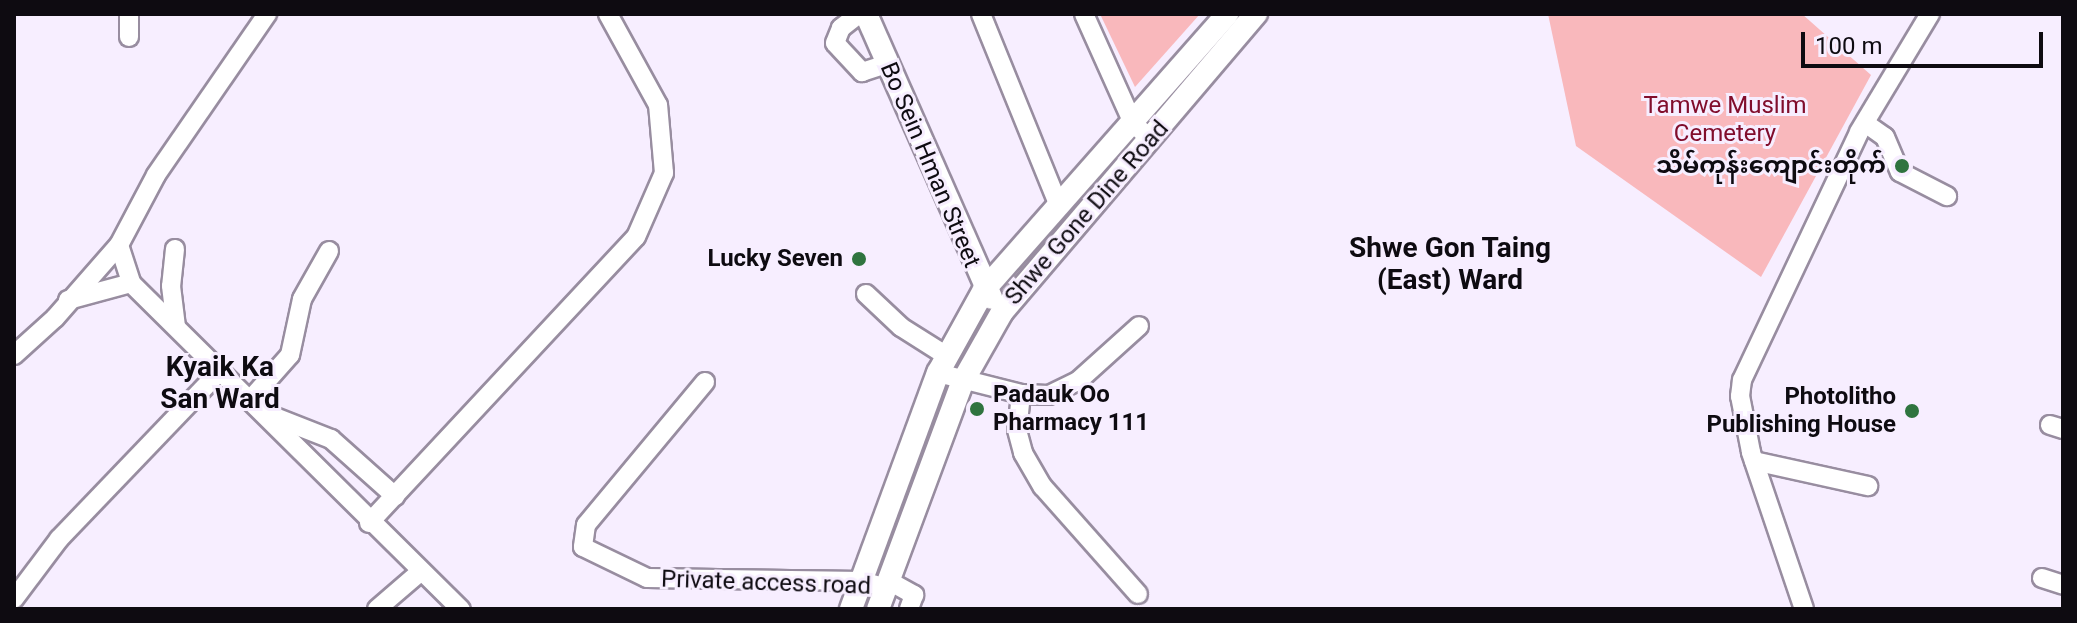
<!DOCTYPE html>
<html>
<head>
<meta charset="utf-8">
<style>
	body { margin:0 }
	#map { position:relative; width:2077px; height:623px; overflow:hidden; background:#f7eeff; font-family:Roboto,"Noto Sans Myanmar",sans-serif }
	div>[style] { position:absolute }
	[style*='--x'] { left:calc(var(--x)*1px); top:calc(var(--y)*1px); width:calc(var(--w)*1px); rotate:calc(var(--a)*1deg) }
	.green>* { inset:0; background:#f9b8bc }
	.roads { filter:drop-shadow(2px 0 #988da0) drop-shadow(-2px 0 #988da0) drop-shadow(0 2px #988da0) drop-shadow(0 -2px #988da0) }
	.minor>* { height:18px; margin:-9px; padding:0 9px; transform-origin:9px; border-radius:9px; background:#fff }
	.major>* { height:22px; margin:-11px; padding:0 11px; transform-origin:11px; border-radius:11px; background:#fff }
	.dots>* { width:22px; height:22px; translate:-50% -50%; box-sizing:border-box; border:4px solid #f7eeff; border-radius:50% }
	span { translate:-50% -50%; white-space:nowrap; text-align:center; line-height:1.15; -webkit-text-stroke:6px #f7eeff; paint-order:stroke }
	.park-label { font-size:24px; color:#810d2c }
	.street-label { font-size:24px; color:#0e0b11 }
	.poi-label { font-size:24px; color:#0e0b11; font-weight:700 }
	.right { translate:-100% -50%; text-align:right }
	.left { translate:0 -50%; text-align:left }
	.quarter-label { font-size:28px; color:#0e0b11; font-weight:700 }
	.frame { position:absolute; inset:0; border:16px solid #0e0b11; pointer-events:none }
	.scale { position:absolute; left:1801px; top:32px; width:242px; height:36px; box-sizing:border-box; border:4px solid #0e0b11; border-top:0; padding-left:10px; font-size:24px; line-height:28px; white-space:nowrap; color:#0e0b11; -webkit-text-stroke:6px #f7eeff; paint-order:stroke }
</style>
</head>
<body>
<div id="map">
	<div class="green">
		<i style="clip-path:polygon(1100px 14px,1200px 14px,1135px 87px)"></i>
		<i style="clip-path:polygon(1548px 14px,1802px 14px,1871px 75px,1761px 277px,1576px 146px)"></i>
	</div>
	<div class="roads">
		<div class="minor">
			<i style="--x:859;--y:14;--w:23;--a:142"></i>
			<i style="--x:841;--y:28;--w:16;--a:112"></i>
			<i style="--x:835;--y:43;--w:40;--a:47"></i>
			<i style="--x:862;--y:72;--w:25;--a:-18"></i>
			<i style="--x:981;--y:14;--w:205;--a:67.9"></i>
			<i style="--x:1084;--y:14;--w:120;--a:65.8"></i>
			<i style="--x:1133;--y:123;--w:23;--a:43"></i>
			<i style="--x:129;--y:37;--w:23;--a:-90"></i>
			<i style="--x:1865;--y:123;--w:24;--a:35"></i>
			<i style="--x:1885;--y:137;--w:38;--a:67"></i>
			<i style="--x:1900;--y:172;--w:53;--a:27.1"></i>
			<i style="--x:119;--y:245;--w:40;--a:72"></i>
			<i style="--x:131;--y:283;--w:464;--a:44.7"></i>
			<i style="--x:175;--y:249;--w:37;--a:96"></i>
			<i style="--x:171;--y:286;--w:41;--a:83"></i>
			<i style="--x:866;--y:294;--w:48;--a:43.3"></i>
			<i style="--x:901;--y:327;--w:54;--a:32.2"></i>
			<i style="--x:68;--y:300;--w:65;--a:-15.1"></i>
			<i style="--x:14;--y:355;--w:55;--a:-42.1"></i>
			<i style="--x:55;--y:318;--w:97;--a:-48.8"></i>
			<i style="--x:119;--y:245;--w:79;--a:-62.1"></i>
			<i style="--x:156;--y:175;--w:196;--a:-55.4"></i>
			<i style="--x:938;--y:373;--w:86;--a:14.2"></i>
			<i style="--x:1021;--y:394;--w:28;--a:2"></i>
			<i style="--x:1049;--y:395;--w:32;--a:-26"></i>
			<i style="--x:1078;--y:381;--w:82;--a:-42"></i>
			<i style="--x:705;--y:382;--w:186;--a:129.8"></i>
			<i style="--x:586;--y:525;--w:22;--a:98"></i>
			<i style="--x:583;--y:547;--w:71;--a:25.8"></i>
			<i style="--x:647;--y:578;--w:215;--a:0.8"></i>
			<i style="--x:862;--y:581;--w:25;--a:16"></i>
			<i style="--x:1021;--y:394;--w:36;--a:96"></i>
			<i style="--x:1017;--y:430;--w:24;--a:75"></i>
			<i style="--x:1023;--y:453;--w:39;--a:60"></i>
			<i style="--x:1043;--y:487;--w:143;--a:48.4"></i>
			<i style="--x:250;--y:400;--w:60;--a:-48.4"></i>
			<i style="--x:290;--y:355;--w:57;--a:-77.9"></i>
			<i style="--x:302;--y:299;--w:55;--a:-60.6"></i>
			<i style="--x:267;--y:414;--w:69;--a:21.3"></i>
			<i style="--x:331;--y:439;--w:86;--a:41.7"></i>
			<i style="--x:2050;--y:425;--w:14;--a:17"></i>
			<i style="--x:1754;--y:461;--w:117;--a:12.4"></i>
			<i style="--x:369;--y:523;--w:391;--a:-47"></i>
			<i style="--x:636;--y:237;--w:70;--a:-66.4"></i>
			<i style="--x:664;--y:173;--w:68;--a:-95"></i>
			<i style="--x:658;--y:105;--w:104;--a:-118.8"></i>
			<i style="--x:2042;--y:578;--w:22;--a:18"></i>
			<i style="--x:889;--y:581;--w:29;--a:29"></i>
			<i style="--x:914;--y:595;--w:15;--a:110"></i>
			<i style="--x:14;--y:599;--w:75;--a:-53.1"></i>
			<i style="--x:59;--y:539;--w:233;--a:-46.2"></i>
			<i style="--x:377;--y:609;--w:57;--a:-40.7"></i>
			<i style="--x:1804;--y:609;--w:166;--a:-108.7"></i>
			<i style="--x:1751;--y:452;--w:57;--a:-101.1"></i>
			<i style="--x:1740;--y:396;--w:16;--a:-83"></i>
			<i style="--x:1742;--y:380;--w:274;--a:-64.7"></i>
			<i style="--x:1859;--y:132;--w:138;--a:-59"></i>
		</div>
		<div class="major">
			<i style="--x:866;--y:14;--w:310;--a:66.2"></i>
			<i style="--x:851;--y:609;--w:252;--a:-69.8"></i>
			<i style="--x:938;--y:373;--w:95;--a:-61"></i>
			<i style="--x:984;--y:290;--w:368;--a:-48.6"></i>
			<i style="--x:878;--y:609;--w:243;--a:-69.6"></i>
			<i style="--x:963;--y:381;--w:79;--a:-60.5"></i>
			<i style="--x:1002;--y:312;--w:392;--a:-49.6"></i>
		</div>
	</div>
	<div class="dots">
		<i style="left:1902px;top:166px;background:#2f743f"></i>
		<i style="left:859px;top:259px;background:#2f743f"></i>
		<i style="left:977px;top:409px;background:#2f743f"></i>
		<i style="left:1912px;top:411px;background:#2f743f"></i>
	</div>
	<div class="park-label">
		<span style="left:1725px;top:120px">Tamwe Muslim<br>Cemetery</span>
	</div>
	<div class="street-label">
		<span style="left:930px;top:165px;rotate:67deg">Bo Sein Hman Street</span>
		<span style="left:1087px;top:213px;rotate:-49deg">Shwe Gone Dine Road</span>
		<span style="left:766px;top:583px;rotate:2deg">Private access road</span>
	</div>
	<div class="poi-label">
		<span class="right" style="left:1886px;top:166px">သိမ်ကုန်းကျောင်းတိုက်</span>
		<span class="right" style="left:843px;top:259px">Lucky Seven</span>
		<span class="left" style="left:993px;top:409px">Padauk Oo<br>Pharmacy 111</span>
		<span class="right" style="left:1896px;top:411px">Photolitho<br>Publishing House</span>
	</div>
	<div class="quarter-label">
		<span style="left:1450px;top:264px">Shwe Gon Taing<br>(East) Ward</span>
		<span style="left:220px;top:383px">Kyaik Ka<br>San Ward</span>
	</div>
	<div class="frame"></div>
	<div class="scale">100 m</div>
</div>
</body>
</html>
